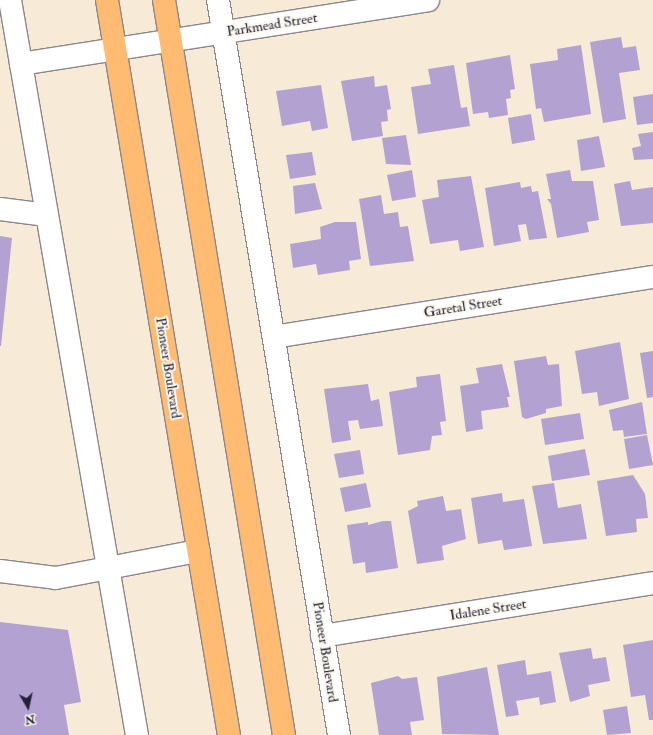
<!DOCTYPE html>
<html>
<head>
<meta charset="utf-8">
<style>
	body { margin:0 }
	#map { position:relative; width:653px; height:735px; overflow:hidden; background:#f7ebd8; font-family:"IM FELL Double Pica",serif }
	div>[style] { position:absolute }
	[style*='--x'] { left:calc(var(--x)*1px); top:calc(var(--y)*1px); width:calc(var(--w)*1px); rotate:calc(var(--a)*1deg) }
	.building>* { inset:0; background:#b3a1d2 }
	.roads { filter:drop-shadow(1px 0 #8c868a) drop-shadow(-1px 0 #8c868a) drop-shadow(0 1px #8c868a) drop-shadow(0 -1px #8c868a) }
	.minor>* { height:22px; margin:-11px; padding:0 11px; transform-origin:11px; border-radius:11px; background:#fff }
	.major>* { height:22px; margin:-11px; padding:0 11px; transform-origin:11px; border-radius:11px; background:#ffbb71 }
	span { translate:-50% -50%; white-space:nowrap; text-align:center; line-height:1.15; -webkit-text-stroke:4px #fbf7ec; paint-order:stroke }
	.street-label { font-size:14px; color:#22223b }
	.north { position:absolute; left:8px; top:687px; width:40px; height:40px; -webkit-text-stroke:3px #fbf7ec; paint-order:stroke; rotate:171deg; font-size:11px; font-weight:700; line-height:16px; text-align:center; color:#22223b }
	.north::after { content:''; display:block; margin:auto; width:14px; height:18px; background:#22223b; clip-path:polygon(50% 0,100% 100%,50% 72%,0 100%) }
</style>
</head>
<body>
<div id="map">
	<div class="building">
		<i style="clip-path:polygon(621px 37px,623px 48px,636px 46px,640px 70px,619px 73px,626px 119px,603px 123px,590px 42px)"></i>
		<i style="clip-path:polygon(581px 45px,591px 114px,544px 122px,541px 108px,536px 109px,530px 64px,558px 60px,557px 49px)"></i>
		<i style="clip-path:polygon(510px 55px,515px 89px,510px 90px,511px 98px,506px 99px,508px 115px,489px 118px,488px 112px,473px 114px,466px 63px)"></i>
		<i style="clip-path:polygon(454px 65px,461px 108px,467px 107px,470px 126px,418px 134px,411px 87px,431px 84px,428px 69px)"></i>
		<i style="clip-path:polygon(374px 76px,375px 87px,387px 85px,391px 109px,387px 110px,388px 121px,381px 122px,383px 136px,352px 141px,341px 81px)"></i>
		<i style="clip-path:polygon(321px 85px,328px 128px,312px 131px,310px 121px,282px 126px,276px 91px)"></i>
		<i style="clip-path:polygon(653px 94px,653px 123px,637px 125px,633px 97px)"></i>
		<i style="clip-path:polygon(531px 114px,535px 140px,512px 144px,508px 118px)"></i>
		<i style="clip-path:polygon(653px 132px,653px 159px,634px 160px,632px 148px,641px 146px,638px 134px)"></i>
		<i style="clip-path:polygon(406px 135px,411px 165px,386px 164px,382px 138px)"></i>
		<i style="clip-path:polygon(599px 136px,605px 167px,581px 171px,577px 140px)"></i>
		<i style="clip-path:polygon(312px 152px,316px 175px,290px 179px,286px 155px)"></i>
		<i style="clip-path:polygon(412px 170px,416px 197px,392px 201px,387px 175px)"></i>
		<i style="clip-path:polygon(570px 170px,572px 181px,593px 181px,599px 220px,587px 222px,589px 232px,557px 238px,551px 204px,547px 199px,551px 199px,546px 174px)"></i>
		<i style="clip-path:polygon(471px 176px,484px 247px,460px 251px,458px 240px,430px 244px,422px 200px,439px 197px,437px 180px)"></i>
		<i style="clip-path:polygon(630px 181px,632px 190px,653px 187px,653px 223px,621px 226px,614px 184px)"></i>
		<i style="clip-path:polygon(520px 182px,521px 188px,531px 186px,532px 192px,538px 191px,547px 238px,529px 240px,526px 224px,518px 225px,521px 241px,494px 246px,485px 188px)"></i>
		<i style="clip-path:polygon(315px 183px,322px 209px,295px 214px,293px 186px)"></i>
		<i style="clip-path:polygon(381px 195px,384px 214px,398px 212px,400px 227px,408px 226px,414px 261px,370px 266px,359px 199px)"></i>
		<i style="clip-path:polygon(335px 222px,356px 222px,361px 259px,349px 261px,350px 270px,318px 275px,316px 264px,293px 268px,290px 244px,321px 239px,320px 227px)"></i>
		<i style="clip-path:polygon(0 236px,12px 238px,1px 346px,0 346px)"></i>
		<i style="clip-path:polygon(620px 342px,629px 399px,599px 406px,597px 392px,582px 394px,575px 351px)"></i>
		<i style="clip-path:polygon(653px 351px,653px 397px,647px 398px,640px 353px)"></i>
		<i style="clip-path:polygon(546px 356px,548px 365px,559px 364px,562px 406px,546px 409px,546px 413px,526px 419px,522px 417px,514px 361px)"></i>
		<i style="clip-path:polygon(502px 364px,510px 397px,507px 397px,509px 407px,481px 411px,483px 429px,466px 432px,460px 386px,479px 383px,476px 368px)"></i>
		<i style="clip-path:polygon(440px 374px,446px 421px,440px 422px,442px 435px,432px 436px,430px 450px,398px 455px,389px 392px,417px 387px,416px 377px)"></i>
		<i style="clip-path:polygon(368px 384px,371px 401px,379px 399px,383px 426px,360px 429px,358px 420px,348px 421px,351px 440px,332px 443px,324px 389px)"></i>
		<i style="clip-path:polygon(642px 402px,647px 434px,624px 437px,623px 430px,613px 431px,609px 410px)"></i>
		<i style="clip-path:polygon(580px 413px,584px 439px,545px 445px,541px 419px)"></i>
		<i style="clip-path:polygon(647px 435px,653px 465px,629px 469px,624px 439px)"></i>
		<i style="clip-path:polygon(585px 449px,590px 475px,552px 481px,548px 456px)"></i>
		<i style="clip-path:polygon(360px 450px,364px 474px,339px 478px,334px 454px)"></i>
		<i style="clip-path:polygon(633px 475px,645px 494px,648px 518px,636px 519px,637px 532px,606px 536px,597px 481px)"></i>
		<i style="clip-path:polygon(366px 483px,371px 507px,345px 512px,340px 488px)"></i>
		<i style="clip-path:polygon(554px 483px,558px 508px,581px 504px,587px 539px,543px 544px,532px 486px)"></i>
		<i style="clip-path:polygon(502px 493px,503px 502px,524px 499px,532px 546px,504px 550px,502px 540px,478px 544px,471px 498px)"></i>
		<i style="clip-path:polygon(443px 496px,446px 511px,461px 509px,466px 539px,442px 546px,444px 560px,417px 564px,408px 511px,418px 506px,417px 501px)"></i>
		<i style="clip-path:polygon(383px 521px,391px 521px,398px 568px,366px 573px,365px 562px,353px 564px,347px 525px,368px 522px,368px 525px)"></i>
		<i style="clip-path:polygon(0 622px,68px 630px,81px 702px,64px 705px,69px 735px,0 735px)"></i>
		<i style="clip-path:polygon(653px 640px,653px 720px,649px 720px,645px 695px,631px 697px,623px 645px)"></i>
		<i style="clip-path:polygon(591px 648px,593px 659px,606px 657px,610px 681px,588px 685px,590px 696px,570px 702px,559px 653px)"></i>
		<i style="clip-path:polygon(525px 660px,527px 675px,551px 671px,556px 702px,540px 705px,539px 697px,516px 701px,519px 715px,506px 717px,497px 665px)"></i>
		<i style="clip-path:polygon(487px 667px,499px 735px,442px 734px,437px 677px)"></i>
		<i style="clip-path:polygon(398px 676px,402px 679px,417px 677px,424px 720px,410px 722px,412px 735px,379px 735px,371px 683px)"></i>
		<i style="clip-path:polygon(627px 706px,631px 733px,607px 735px,603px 710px)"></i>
	</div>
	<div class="roads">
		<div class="minor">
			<i style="--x:10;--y:0;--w:746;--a:80.2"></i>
			<i style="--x:218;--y:0;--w:745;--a:80.65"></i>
			<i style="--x:21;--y:64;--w:412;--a:-8.9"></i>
			<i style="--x:0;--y:209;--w:47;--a:7.3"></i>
			<i style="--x:274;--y:337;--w:384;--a:-9"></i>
			<i style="--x:0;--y:571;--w:56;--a:7.1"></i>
			<i style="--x:56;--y:578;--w:145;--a:-10.8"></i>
			<i style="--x:322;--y:636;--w:335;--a:-9.1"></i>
		</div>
		<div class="major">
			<i style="--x:107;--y:0;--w:745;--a:80.58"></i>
			<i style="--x:164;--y:0;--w:745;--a:80.73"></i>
		</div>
	</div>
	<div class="street-label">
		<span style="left:272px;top:25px;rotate:-9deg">Parkmead Street</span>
		<span style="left:463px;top:307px;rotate:-9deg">Garetal Street</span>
		<span style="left:168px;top:368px;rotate:81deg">Pioneer Boulevard</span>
		<span style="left:488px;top:610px;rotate:-9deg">Idalene Street</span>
		<span style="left:325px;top:652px;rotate:81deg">Pioneer Boulevard</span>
	</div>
	<div class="north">N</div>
</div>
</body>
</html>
